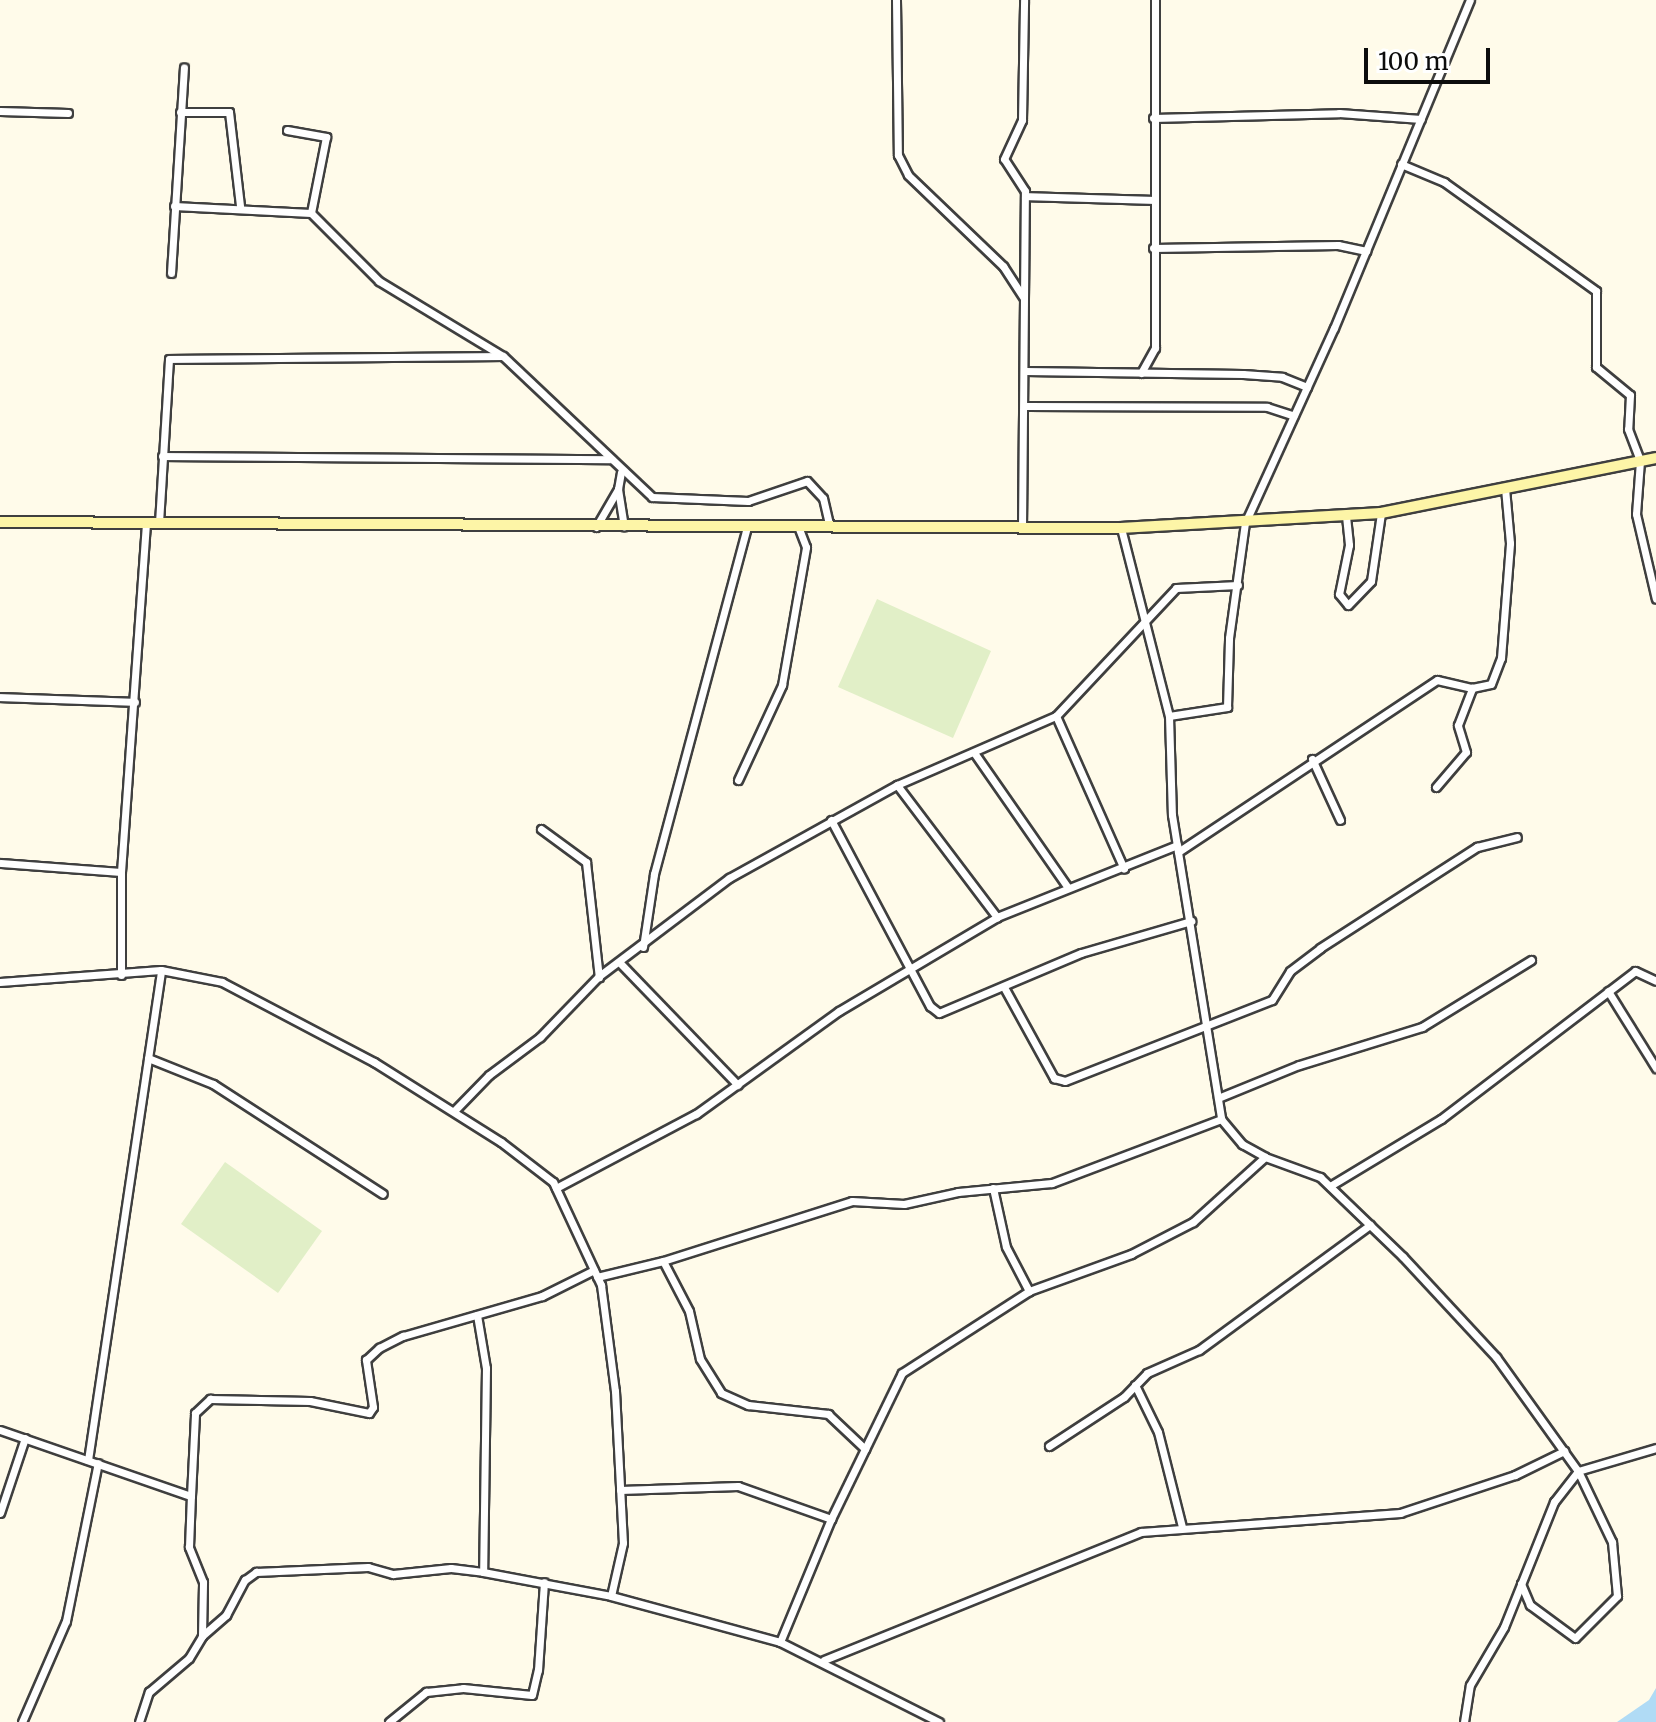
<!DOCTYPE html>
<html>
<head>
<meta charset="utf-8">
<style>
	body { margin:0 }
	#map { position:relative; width:1656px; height:1722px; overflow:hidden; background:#fffbea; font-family:Merriweather,serif }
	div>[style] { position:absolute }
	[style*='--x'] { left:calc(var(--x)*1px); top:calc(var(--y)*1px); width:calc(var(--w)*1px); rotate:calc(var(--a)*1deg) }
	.pitch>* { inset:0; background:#e1efc7 }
	.water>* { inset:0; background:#b0dbf5 }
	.roads { filter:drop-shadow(2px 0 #3f3f3f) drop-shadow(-2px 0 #3f3f3f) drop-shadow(0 2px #3f3f3f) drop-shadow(0 -2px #3f3f3f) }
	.street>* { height:7px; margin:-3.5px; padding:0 3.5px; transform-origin:3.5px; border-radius:3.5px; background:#fff }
	.secondary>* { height:10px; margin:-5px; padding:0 5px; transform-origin:5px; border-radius:5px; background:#fdf5a7 }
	span { translate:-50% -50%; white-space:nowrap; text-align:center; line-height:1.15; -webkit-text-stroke:8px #fff; paint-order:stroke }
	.scale { position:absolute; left:1364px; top:48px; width:126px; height:36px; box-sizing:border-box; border:4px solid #0c0c0c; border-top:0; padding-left:10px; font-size:24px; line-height:28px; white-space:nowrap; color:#0c0c0c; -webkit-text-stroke:6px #fff; paint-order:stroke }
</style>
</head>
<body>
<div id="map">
	<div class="pitch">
		<i style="clip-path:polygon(877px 599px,991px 651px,953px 738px,838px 687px)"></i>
		<i style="clip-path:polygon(225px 1162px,322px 1231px,278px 1293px,181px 1224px)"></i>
	</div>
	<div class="water">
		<i style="clip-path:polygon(1656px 1688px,1656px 1722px,1617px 1722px,1649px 1700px)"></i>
	</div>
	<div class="roads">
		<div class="street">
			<i style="--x:896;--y:0;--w:155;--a:89.3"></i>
			<i style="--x:898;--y:155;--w:22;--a:63"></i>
			<i style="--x:908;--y:175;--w:132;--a:43.8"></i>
			<i style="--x:1003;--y:266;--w:37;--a:57"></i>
			<i style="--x:0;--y:111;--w:68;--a:1.7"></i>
			<i style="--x:180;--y:112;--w:49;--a:0"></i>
			<i style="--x:229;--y:112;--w:95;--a:83.3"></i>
			<i style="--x:1153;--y:118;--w:186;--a:-1.5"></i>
			<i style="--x:1339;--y:113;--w:82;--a:4.2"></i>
			<i style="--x:287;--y:130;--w:40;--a:10"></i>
			<i style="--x:326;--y:137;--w:77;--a:101.2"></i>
			<i style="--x:1401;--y:164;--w:47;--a:22.7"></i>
			<i style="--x:1444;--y:182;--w:187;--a:35.6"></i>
			<i style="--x:1596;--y:291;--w:76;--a:90"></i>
			<i style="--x:1596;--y:367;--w:44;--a:39.5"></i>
			<i style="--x:1630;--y:395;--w:34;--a:93"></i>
			<i style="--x:1628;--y:429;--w:34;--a:69"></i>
			<i style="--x:1640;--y:461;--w:53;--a:94.3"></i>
			<i style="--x:1636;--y:514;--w:87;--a:76.8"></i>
			<i style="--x:1025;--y:196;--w:127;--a:1.8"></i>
			<i style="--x:174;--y:206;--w:137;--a:2.9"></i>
			<i style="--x:311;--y:213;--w:96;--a:45"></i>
			<i style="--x:379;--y:281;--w:145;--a:31.2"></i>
			<i style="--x:503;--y:356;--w:205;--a:43.4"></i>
			<i style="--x:652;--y:497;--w:96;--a:2.4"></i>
			<i style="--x:748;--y:501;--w:62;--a:-18.7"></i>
			<i style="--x:807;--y:481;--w:23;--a:47"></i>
			<i style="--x:823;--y:498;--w:28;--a:77"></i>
			<i style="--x:1153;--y:248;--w:185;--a:-0.9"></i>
			<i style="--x:1338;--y:245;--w:29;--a:12"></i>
			<i style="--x:171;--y:273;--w:206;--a:-86.4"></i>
			<i style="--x:1025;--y:371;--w:218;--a:0.8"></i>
			<i style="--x:1243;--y:374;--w:39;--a:4"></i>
			<i style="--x:1282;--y:377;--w:27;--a:22"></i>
			<i style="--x:1141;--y:373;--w:29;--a:-61"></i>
			<i style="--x:1155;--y:348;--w:348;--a:-90"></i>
			<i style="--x:1025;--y:406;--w:242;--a:0.2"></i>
			<i style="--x:1267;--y:407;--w:28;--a:18"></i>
			<i style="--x:162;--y:456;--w:447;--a:0.4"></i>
			<i style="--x:618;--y:489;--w:38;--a:81"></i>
			<i style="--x:1346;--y:516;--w:29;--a:84"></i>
			<i style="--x:1349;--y:545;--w:50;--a:101.5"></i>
			<i style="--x:1339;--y:594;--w:14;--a:51"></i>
			<i style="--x:1348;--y:605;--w:33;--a:-46"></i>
			<i style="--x:1371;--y:581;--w:69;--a:-81.6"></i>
			<i style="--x:159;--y:523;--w:164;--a:-86.5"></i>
			<i style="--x:169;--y:359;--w:333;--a:-0.5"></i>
			<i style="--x:596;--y:527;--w:44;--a:-59.9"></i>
			<i style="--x:618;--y:489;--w:17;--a:-80"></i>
			<i style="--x:1022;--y:528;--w:337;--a:-89.5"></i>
			<i style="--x:1025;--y:191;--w:38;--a:-123"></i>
			<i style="--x:1004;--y:159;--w:43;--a:-65.2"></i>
			<i style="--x:1022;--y:120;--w:120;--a:-89"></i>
			<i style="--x:1121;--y:528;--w:194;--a:75.7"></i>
			<i style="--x:1169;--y:716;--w:99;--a:88.3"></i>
			<i style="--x:1172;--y:815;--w:308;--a:80.8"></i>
			<i style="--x:1221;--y:1119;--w:33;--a:50"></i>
			<i style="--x:1242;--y:1144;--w:26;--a:29"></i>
			<i style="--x:1265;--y:1157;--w:59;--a:20"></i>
			<i style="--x:1320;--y:1177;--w:115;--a:43.9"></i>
			<i style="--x:1403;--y:1257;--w:137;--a:47.1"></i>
			<i style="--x:1496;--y:1357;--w:140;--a:54.3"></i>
			<i style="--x:1578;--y:1471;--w:79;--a:64.4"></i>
			<i style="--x:1612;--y:1542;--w:54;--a:84.7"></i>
			<i style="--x:1617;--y:1596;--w:59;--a:135"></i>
			<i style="--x:1575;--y:1638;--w:56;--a:-143.7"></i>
			<i style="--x:1530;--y:1605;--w:23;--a:-113"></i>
			<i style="--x:0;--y:697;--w:135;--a:2.1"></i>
			<i style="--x:1056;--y:716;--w:167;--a:66"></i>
			<i style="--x:1169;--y:716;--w:59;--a:-8.8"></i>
			<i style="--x:1227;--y:707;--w:69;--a:-88.3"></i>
			<i style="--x:1229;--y:638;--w:116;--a:-82.1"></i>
			<i style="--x:1245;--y:523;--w:214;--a:-65.5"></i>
			<i style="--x:1334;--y:328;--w:355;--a:-67.5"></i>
			<i style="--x:975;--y:754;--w:163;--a:55.2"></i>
			<i style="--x:1312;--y:759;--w:67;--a:65.3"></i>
			<i style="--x:738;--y:780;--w:105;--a:-65.1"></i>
			<i style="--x:782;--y:685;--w:140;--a:-80.1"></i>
			<i style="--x:806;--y:547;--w:22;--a:-111"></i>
			<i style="--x:897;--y:785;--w:166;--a:52.9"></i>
			<i style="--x:1436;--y:787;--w:46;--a:-49.4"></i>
			<i style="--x:1466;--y:752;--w:28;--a:-107"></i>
			<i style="--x:1458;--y:725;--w:40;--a:-69"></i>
			<i style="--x:831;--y:820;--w:211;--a:62"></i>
			<i style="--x:930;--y:1006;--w:11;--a:38"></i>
			<i style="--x:939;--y:1013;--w:154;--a:-22.9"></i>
			<i style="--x:1081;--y:953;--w:115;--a:-16.2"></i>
			<i style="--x:541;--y:829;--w:56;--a:36.3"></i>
			<i style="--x:586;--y:862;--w:116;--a:83.6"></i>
			<i style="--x:1178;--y:852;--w:311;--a:-33.6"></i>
			<i style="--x:1437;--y:680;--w:36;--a:13"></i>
			<i style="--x:1472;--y:688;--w:19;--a:-12"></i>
			<i style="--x:1491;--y:684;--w:28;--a:-69"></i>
			<i style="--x:1501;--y:658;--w:115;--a:-85.5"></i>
			<i style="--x:1510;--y:543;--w:55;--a:-95.2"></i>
			<i style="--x:0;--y:863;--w:121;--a:4.3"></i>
			<i style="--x:643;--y:947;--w:74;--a:-81.4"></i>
			<i style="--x:654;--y:874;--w:360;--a:-75"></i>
			<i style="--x:621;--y:964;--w:168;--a:46"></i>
			<i style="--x:121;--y:975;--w:103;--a:-90"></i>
			<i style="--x:121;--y:872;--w:350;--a:-85.9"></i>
			<i style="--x:0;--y:982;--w:161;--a:-4.3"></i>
			<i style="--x:161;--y:970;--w:62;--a:11.1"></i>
			<i style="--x:222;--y:982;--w:172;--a:27.8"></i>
			<i style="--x:374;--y:1062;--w:150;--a:32.2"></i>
			<i style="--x:501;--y:1142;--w:66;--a:37.6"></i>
			<i style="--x:553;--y:1182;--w:114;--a:65"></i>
			<i style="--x:601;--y:1285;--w:107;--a:82.5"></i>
			<i style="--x:615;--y:1391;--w:152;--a:87"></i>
			<i style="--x:623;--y:1543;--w:54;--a:102.8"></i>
			<i style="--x:1005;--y:989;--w:102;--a:61.2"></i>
			<i style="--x:1054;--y:1078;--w:11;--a:15"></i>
			<i style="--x:1065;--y:1081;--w:222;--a:-21.4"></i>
			<i style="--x:1272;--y:1000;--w:34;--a:-58"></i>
			<i style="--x:1290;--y:971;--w:38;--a:-37"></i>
			<i style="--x:1320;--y:948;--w:187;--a:-32.8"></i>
			<i style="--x:1477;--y:847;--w:41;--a:-14"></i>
			<i style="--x:1608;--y:991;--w:91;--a:58.1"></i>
			<i style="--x:148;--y:1058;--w:70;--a:21.8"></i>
			<i style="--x:213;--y:1084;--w:202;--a:32.9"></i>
			<i style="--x:1218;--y:1098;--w:87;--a:-22.2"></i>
			<i style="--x:1299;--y:1065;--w:129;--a:-17.2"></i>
			<i style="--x:1422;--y:1027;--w:128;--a:-31.6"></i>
			<i style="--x:454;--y:1111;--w:50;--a:-45.8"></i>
			<i style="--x:489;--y:1075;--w:64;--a:-36.7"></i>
			<i style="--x:540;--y:1037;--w:85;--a:-46"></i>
			<i style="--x:599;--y:976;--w:163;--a:-37"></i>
			<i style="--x:729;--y:878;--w:192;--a:-29"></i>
			<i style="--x:897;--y:785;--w:173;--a:-23.5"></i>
			<i style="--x:1056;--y:716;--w:175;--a:-46.8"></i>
			<i style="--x:1176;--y:588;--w:62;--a:-2.8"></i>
			<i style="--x:1330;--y:1186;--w:130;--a:-31.1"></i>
			<i style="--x:1441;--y:1119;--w:244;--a:-37.3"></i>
			<i style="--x:1635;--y:971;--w:23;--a:25"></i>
			<i style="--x:556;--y:1188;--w:158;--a:-27.9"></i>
			<i style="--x:696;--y:1114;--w:176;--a:-35.8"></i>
			<i style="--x:839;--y:1011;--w:184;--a:-30.7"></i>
			<i style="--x:997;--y:917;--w:194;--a:-21.8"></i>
			<i style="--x:993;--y:1188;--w:60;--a:77.6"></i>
			<i style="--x:1006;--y:1247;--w:50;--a:62.4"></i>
			<i style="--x:663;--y:1261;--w:56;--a:62.5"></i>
			<i style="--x:689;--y:1311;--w:49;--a:77.1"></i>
			<i style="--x:700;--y:1359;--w:40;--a:58"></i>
			<i style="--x:721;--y:1393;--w:30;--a:24"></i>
			<i style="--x:748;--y:1405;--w:81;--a:6.4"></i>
			<i style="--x:828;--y:1414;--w:51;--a:43.4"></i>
			<i style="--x:597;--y:1277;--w:68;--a:-13.6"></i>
			<i style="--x:663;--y:1261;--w:198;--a:-17.6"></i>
			<i style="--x:852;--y:1201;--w:52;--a:3.3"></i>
			<i style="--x:904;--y:1204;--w:55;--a:-12.5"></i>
			<i style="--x:958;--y:1192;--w:94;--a:-5.5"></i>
			<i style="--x:1052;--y:1183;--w:181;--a:-20.7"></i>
			<i style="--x:477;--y:1315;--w:54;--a:80.4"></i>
			<i style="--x:486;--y:1368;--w:204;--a:90.8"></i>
			<i style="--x:1135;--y:1385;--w:52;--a:63.9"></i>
			<i style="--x:1158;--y:1432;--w:98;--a:75.8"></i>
			<i style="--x:0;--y:1430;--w:202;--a:19.1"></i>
			<i style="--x:191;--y:1496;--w:83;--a:-87.2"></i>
			<i style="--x:195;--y:1413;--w:21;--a:-43"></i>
			<i style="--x:210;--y:1399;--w:100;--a:1.1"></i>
			<i style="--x:310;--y:1401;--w:60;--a:11.5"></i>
			<i style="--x:369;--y:1413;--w:7;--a:-56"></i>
			<i style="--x:373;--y:1407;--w:48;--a:-98.5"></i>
			<i style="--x:366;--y:1360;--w:18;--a:-43"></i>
			<i style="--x:379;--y:1348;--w:27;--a:-27"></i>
			<i style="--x:403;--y:1336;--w:145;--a:-16.1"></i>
			<i style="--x:542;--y:1296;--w:58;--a:-26.6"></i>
			<i style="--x:1049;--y:1446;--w:90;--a:-33.2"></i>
			<i style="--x:1124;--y:1397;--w:33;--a:-46"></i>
			<i style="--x:1147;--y:1373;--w:57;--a:-23.9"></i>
			<i style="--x:1199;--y:1350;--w:212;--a:-36.2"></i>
			<i style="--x:88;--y:1460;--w:495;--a:-81.5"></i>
			<i style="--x:620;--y:1490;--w:118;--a:-1.9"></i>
			<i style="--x:738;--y:1486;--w:99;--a:19.5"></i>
			<i style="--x:0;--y:1513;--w:79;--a:-71.6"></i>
			<i style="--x:202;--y:1636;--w:32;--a:-41"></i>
			<i style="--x:226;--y:1615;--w:40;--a:-62"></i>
			<i style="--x:245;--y:1580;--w:14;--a:-36"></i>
			<i style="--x:256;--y:1572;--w:112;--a:-2.6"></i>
			<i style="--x:368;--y:1567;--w:26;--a:16"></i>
			<i style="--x:393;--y:1574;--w:58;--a:-5.9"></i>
			<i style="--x:451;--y:1568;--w:32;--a:7"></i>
			<i style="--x:483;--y:1572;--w:130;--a:10.6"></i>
			<i style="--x:611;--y:1596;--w:175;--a:15.2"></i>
			<i style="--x:780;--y:1642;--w:178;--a:26.7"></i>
			<i style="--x:780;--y:1642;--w:133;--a:-67.5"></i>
			<i style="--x:831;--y:1519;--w:162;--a:-64.1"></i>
			<i style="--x:902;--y:1373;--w:151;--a:-32.8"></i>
			<i style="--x:1029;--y:1291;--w:109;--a:-19.9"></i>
			<i style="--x:1131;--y:1254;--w:70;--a:-27.3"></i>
			<i style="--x:1193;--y:1222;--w:97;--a:-42.1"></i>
			<i style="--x:824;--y:1660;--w:342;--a:-22"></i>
			<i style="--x:1141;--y:1532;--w:260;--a:-4.2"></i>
			<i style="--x:1400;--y:1513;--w:121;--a:-18.3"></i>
			<i style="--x:1515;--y:1475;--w:55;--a:-26.1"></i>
			<i style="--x:22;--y:1722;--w:110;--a:-66.5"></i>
			<i style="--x:66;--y:1621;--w:161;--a:-78.6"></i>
			<i style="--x:139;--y:1722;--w:32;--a:-72"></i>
			<i style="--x:149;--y:1692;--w:52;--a:-40.4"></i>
			<i style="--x:189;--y:1658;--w:26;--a:-59"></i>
			<i style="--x:202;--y:1636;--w:54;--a:-88.9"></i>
			<i style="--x:203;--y:1582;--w:38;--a:-112"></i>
			<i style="--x:189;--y:1547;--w:51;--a:-87.8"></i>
			<i style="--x:389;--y:1722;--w:48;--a:-39"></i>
			<i style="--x:426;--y:1692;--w:37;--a:-6"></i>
			<i style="--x:463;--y:1688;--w:69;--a:5.8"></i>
			<i style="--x:532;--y:1695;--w:26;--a:-77"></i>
			<i style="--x:538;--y:1670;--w:88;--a:-86.1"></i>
			<i style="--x:1464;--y:1722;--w:37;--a:-81"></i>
			<i style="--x:1470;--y:1685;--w:67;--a:-59.6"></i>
			<i style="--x:1504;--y:1627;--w:135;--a:-68.2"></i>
			<i style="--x:1554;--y:1502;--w:39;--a:-52"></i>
			<i style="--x:1578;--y:1471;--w:81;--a:-16.4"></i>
		</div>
		<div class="secondary">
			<i style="--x:0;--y:522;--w:1121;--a:0.31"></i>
			<i style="--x:1121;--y:528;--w:260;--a:-3.3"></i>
			<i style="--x:1381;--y:513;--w:280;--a:-11.3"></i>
		</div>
	</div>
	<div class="scale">100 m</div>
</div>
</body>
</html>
